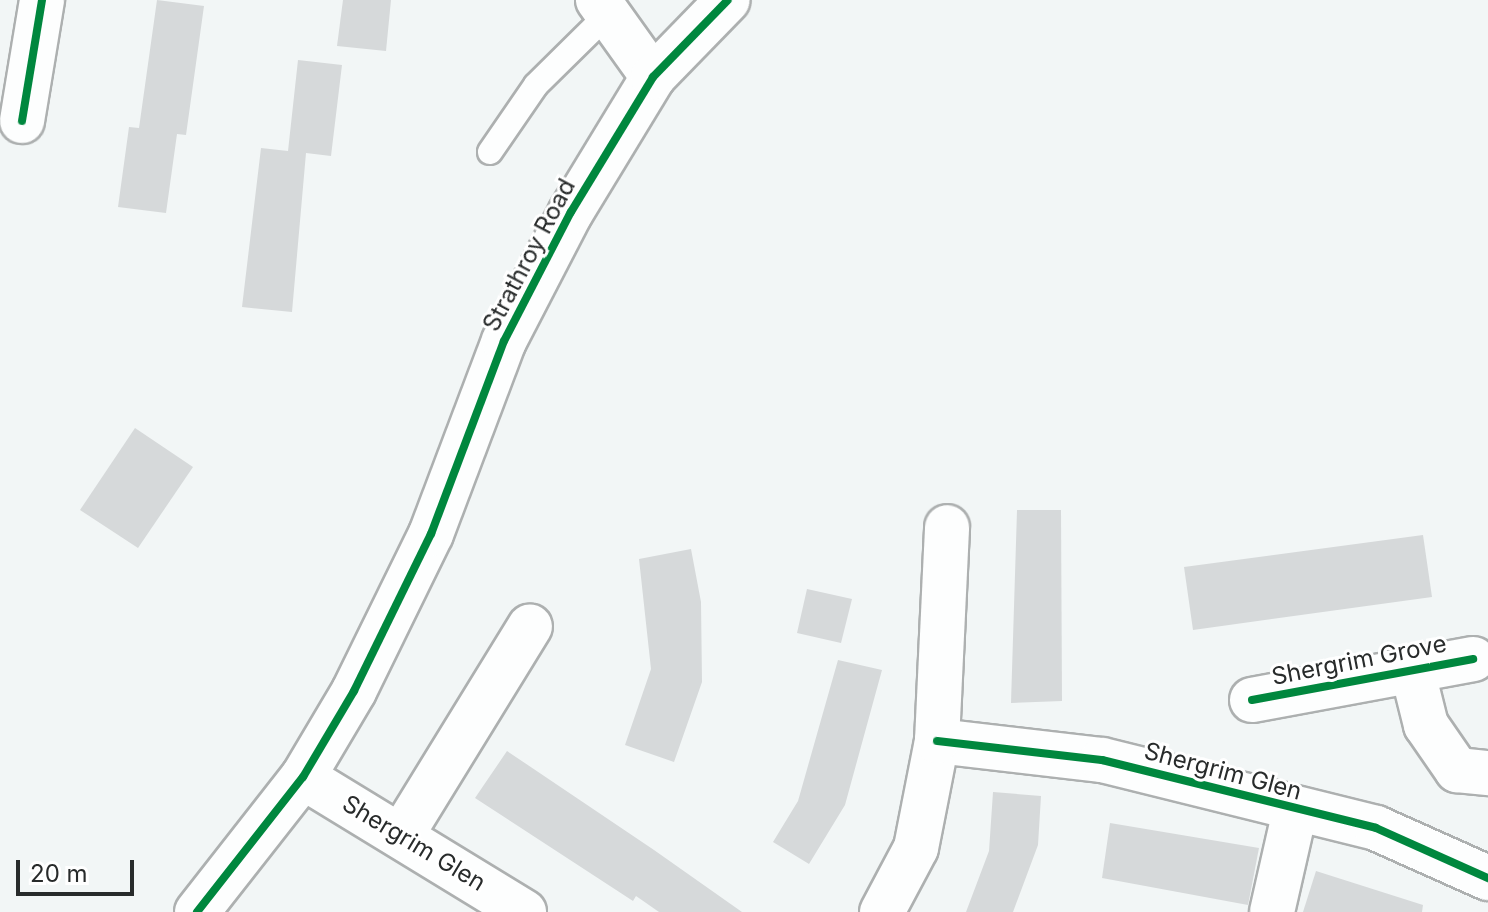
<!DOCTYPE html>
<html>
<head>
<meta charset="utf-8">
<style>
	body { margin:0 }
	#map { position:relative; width:1488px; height:912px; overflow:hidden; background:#f2f6f6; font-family:Inter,sans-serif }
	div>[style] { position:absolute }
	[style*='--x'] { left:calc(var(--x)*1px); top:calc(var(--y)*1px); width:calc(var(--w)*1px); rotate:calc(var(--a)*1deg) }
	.building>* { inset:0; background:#d6d9da }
	.roads { filter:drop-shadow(2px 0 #adb0b0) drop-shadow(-2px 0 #adb0b0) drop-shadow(0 2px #adb0b0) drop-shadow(0 -2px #adb0b0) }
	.service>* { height:24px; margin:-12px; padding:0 12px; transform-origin:12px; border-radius:12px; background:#fdfefe }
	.minor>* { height:44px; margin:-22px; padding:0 22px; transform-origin:22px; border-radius:22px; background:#fdfefe }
	.tertiary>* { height:44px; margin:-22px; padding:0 22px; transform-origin:22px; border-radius:22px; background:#fdfefe }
	.cycleway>* { height:8px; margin:-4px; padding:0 4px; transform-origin:4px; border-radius:4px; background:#00873e }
	span { translate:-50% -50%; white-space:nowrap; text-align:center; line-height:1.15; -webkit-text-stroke:6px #fff; paint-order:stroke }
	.street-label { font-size:24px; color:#282b2b }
	.scale { position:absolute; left:16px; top:860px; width:118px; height:36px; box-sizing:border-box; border:4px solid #282b2b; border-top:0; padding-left:10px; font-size:24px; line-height:28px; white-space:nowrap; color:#282b2b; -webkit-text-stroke:6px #fff; paint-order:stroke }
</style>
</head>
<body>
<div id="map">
	<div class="building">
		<i style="clip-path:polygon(157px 0,204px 6px,186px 135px,177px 134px,166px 213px,118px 207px,129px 127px,139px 128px)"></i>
		<i style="clip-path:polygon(343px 0,391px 0,386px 51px,337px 46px)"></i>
		<i style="clip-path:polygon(298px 60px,342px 65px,331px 156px,306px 153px,292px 312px,242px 307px,261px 148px,288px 151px)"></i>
		<i style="clip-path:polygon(135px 428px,193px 467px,138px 548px,80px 510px)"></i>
		<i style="clip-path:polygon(1017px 510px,1061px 510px,1062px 701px,1011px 703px)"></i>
		<i style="clip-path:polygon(1423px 535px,1432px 597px,1193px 630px,1184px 567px)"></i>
		<i style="clip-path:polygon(691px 549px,701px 602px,702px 682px,674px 762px,625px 745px,651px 669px,639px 559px)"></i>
		<i style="clip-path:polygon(807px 589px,852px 599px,841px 643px,797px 633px)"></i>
		<i style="clip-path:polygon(838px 660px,882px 670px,845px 805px,809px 864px,773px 842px,798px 801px)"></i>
		<i style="clip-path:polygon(507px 751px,654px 850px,742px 912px,659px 912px,636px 896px,633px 901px,475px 798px)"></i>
		<i style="clip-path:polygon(993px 792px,1041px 796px,1038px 845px,1013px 912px,966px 912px,989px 851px)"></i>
		<i style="clip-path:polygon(1110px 823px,1259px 848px,1248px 905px,1102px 878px)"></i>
		<i style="clip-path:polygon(1316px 871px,1423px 905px,1422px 912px,1303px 912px)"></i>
	</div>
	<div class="roads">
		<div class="service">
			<i style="--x:490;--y:152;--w:81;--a:-55.5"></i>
			<i style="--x:536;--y:85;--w:101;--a:-44.6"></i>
		</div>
		<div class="minor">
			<i style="--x:598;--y:0;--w:95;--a:54.5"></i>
			<i style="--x:22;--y:121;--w:123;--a:-80.6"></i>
			<i style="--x:1412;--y:669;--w:58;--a:76"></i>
			<i style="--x:1426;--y:725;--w:55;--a:55.4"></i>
			<i style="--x:1457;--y:770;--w:31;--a:6"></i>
			<i style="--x:1252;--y:700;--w:225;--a:-10.5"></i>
			<i style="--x:937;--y:741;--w:166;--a:6.6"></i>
			<i style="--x:1102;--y:760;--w:282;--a:13.9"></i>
			<i style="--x:1376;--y:828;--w:123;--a:24.1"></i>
			<i style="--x:303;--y:777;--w:259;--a:31.4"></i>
			<i style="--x:401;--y:836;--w:246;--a:-58.4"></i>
			<i style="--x:882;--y:912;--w:72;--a:-62"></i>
			<i style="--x:916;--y:848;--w:109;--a:-78.9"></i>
			<i style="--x:937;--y:741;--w:214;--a:-87.3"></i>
			<i style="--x:1272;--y:912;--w:104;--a:-77.2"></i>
		</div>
		<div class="tertiary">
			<i style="--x:197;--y:912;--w:172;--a:-51.9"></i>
			<i style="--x:303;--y:777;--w:100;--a:-59.3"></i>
			<i style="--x:354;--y:691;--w:175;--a:-63.9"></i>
			<i style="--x:431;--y:534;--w:206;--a:-69.3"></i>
			<i style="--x:504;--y:341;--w:145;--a:-62.6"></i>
			<i style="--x:571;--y:212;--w:158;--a:-58.7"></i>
			<i style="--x:653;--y:77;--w:107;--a:-45.8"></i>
		</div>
	</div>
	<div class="cycleway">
		<i style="--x:22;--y:121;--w:123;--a:-80.6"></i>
		<i style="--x:1252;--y:700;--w:225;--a:-10.5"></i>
		<i style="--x:937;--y:741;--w:166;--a:6.6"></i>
		<i style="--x:1102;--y:760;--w:282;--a:13.9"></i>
		<i style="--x:1376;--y:828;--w:123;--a:24.1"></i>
		<i style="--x:197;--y:912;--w:172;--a:-51.9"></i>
		<i style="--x:303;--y:777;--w:100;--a:-59.3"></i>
		<i style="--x:354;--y:691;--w:175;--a:-63.9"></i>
		<i style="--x:431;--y:534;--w:206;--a:-69.3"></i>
		<i style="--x:504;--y:341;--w:145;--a:-62.6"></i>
		<i style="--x:571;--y:212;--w:158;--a:-58.7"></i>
		<i style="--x:653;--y:77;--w:107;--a:-45.8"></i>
	</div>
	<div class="street-label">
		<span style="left:529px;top:255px;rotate:-62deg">Strathroy Road</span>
		<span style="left:1359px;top:660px;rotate:-11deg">Shergrim Grove</span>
		<span style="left:1223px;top:771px;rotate:15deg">Shergrim Glen</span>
		<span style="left:414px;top:843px;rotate:31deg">Shergrim Glen</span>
	</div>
	<div class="scale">20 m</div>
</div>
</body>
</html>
